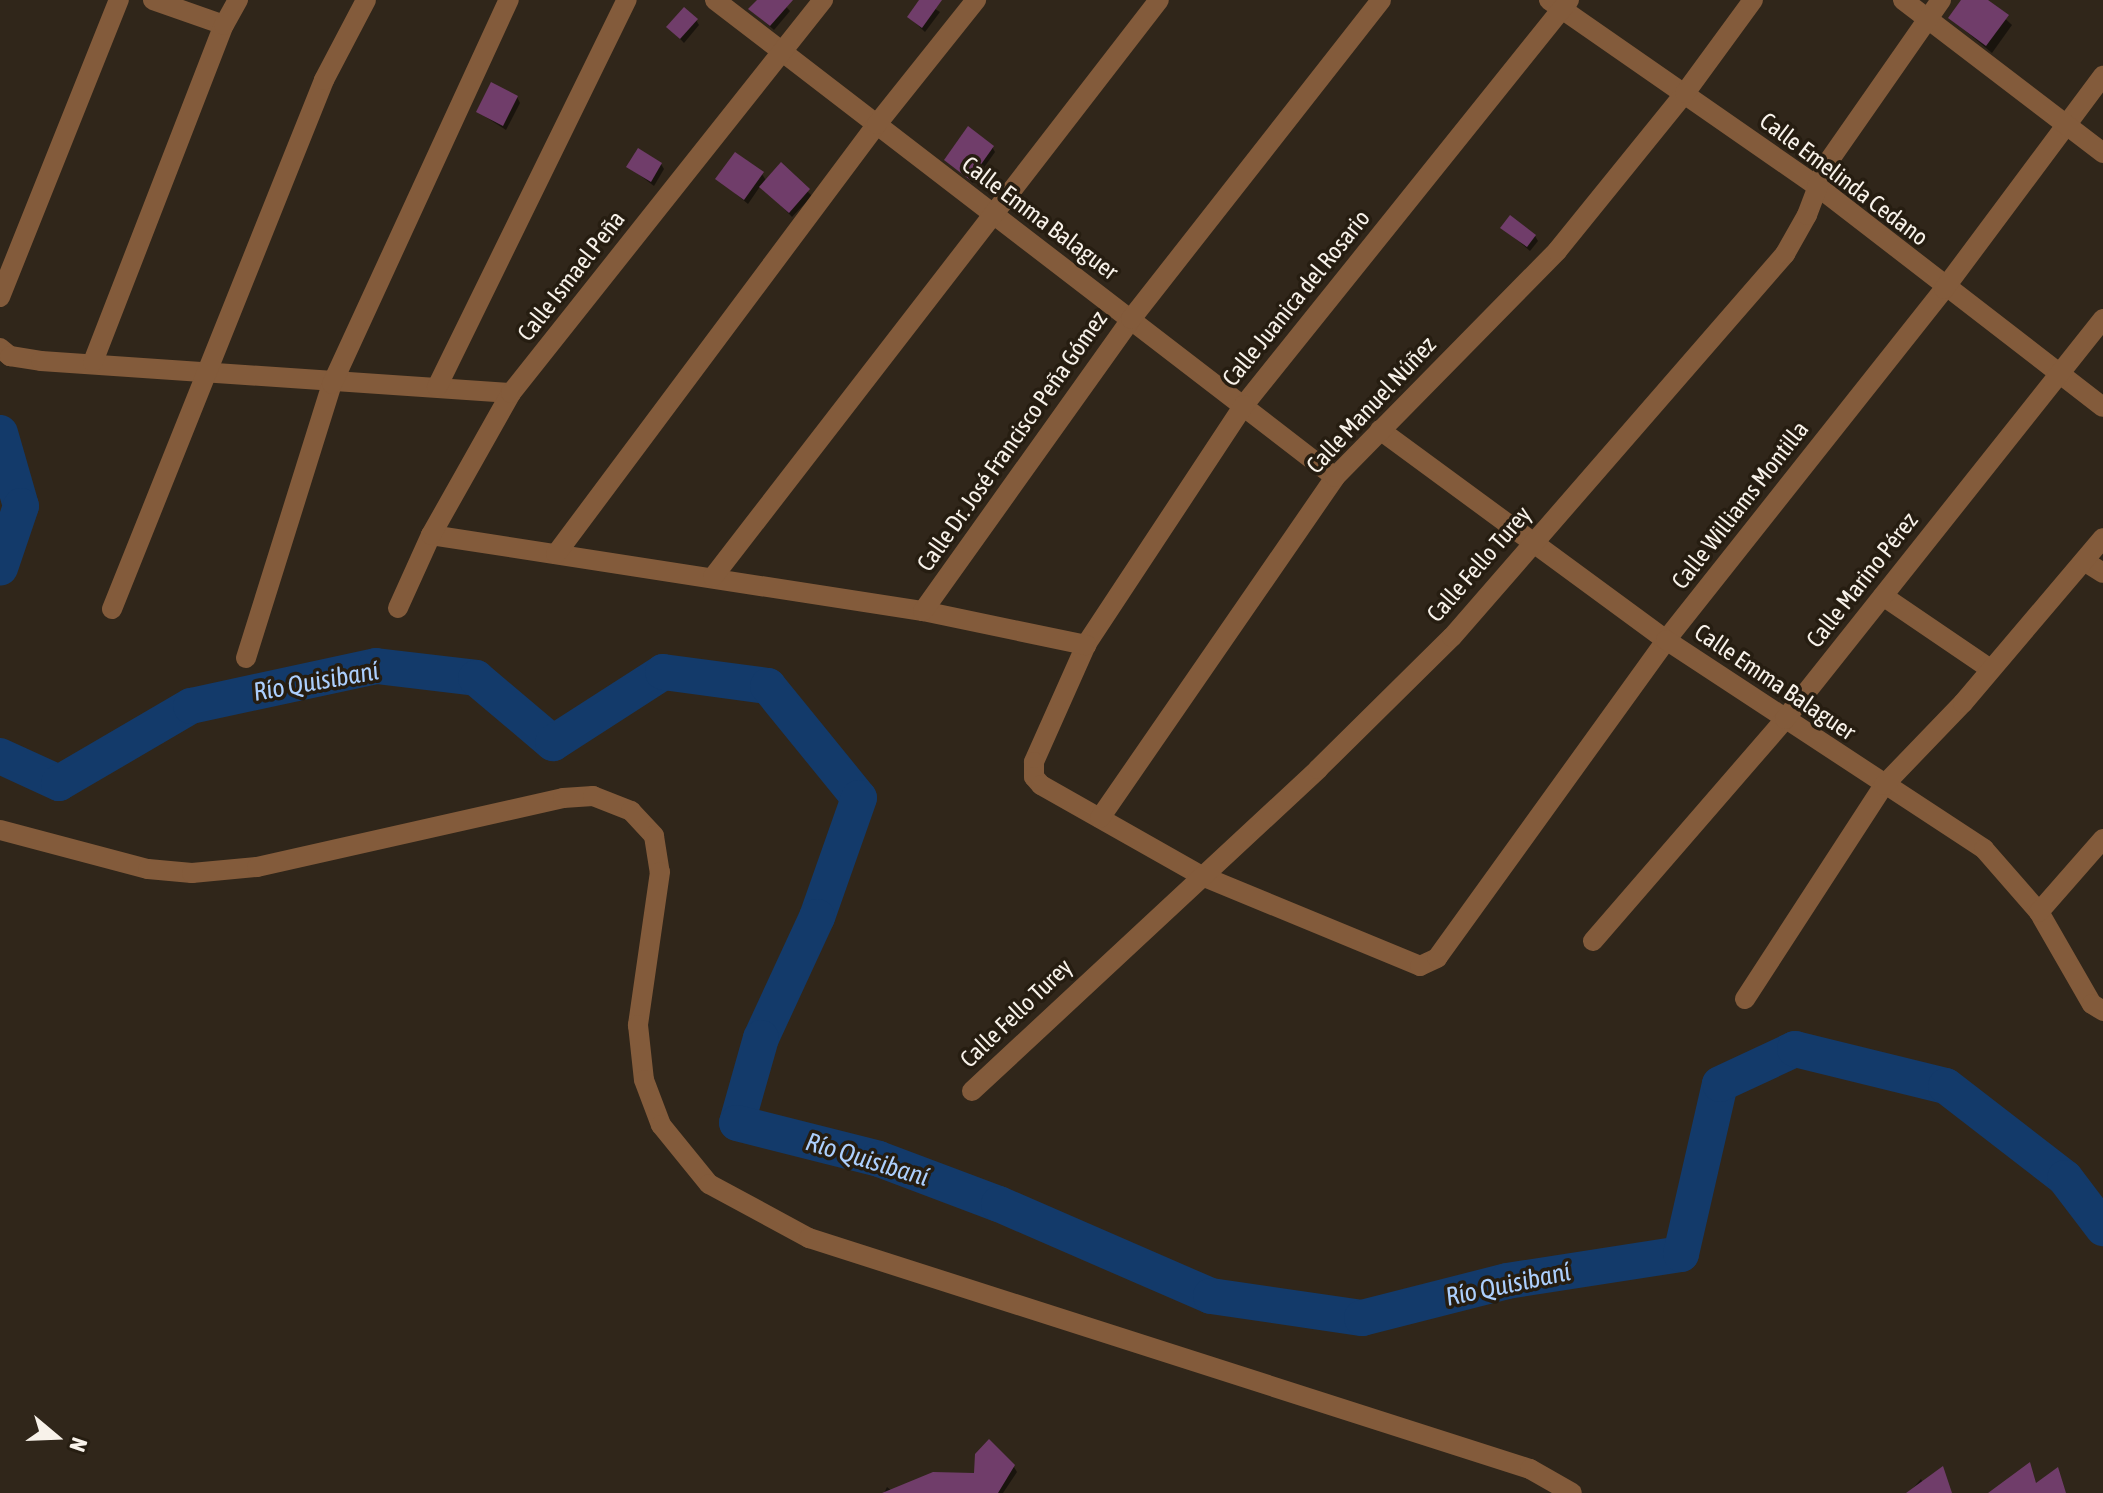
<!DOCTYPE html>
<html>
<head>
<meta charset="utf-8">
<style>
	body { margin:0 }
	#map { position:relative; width:2103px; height:1493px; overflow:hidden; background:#30261a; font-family:"Asap Condensed",sans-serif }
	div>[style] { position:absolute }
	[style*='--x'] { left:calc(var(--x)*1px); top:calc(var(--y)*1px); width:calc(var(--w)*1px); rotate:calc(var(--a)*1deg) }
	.shadow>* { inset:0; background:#0007 }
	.river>* { height:36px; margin:-18px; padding:0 18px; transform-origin:18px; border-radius:18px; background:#133a6a }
	.building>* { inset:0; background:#703d6a }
	.minor>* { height:20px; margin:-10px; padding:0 10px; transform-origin:10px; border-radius:10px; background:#835b3b }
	span { translate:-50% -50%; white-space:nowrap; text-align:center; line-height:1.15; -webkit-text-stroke:7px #261d11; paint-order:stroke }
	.street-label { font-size:24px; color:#f8f2ea }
	.water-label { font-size:26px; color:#accffd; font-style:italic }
	.north { position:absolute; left:16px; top:1397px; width:80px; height:80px; -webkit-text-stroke:6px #261d11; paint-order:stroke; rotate:109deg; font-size:22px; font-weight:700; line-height:32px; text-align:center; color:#f8f2ea }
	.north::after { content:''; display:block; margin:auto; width:28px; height:36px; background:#f8f2ea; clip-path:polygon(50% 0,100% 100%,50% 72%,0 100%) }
</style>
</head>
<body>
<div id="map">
	<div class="shadow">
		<i style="clip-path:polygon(759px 0,780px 0,790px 11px,774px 30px,751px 10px)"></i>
		<i style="clip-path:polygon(921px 0,940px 12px,925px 32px,909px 17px)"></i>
		<i style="clip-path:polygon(1963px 0,1985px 0,2012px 25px,1992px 53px,1950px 18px)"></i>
		<i style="clip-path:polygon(696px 20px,699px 25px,684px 43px,669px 27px)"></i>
		<i style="clip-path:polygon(517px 97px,520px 103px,506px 130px,478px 112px)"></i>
		<i style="clip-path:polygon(992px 147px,995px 152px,973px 183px,946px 160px)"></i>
		<i style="clip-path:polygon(661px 164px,664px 169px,654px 186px,629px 167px)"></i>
		<i style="clip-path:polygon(781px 165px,812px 196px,792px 217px,761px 185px,748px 204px,718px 179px,762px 174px,767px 182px)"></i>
		<i style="clip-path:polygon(1503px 228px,1535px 236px,1538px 241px,1530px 251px)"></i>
		<i style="clip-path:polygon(1014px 1467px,1017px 1472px,1003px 1493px,884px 1493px,887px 1487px,892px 1491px)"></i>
		<i style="clip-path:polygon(1921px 1479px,1923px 1483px,1952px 1493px,1909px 1493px)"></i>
	</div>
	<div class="river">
		<i style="--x:0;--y:433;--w:76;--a:74"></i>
		<i style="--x:21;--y:506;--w:65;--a:108.7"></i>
		<i style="--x:0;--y:756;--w:65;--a:24.6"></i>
		<i style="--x:59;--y:783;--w:153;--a:-30.3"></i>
		<i style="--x:191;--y:706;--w:189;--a:-12.2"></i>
		<i style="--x:376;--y:666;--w:101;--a:6.8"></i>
		<i style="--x:476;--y:678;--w:101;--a:40.2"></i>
		<i style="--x:553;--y:743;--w:131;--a:-32.8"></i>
		<i style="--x:663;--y:672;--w:106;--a:7.6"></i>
		<i style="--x:768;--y:686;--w:144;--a:50.9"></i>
		<i style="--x:859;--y:798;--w:126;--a:109.4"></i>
		<i style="--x:817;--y:917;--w:133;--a:114.8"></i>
		<i style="--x:761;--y:1038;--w:88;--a:105.8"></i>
		<i style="--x:737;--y:1123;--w:146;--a:14.2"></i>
		<i style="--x:879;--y:1159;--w:128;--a:20.6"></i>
		<i style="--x:999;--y:1204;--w:231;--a:23.5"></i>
		<i style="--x:1211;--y:1296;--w:153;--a:8.3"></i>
		<i style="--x:1362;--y:1318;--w:150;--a:-14.3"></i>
		<i style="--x:1507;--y:1281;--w:176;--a:-8.8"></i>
		<i style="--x:1681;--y:1254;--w:174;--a:-77.1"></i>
		<i style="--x:1720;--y:1084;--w:83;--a:-25"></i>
		<i style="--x:1795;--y:1049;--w:155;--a:13.8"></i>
		<i style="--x:1946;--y:1086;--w:150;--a:37.7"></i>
		<i style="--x:2065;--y:1178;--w:63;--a:52.8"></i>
	</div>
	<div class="building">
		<i style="clip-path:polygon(757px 0,793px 0,770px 26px,748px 9px)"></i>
		<i style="clip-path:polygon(919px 0,942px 0,922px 28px,907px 17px)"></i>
		<i style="clip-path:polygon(1961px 0,1988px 0,2009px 15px,1986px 46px,1948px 18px)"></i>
		<i style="clip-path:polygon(684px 7px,698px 19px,680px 39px,666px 27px)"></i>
		<i style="clip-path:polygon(491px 82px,518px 96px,503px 126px,476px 112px)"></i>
		<i style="clip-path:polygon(968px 126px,994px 146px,970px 180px,944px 160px)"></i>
		<i style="clip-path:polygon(638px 148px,662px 163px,651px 182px,626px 167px)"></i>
		<i style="clip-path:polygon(735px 152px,764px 172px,744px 200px,715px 179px)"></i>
		<i style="clip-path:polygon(781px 162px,810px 189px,789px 213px,759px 187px)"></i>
		<i style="clip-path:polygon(1510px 215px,1536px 235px,1527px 247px,1500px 228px)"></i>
		<i style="clip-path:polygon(989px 1439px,1015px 1465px,998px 1493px,882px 1493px,933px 1472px,974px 1473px,975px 1454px)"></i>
		<i style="clip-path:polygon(2030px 1462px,2036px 1483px,2058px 1467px,2066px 1493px,1988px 1493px)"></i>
		<i style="clip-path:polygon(1943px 1466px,1952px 1493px,1906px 1493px)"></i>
	</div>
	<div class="minor">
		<i style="--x:153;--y:0;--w:75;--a:19.4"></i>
		<i style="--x:715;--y:0;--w:782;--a:37.57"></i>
		<i style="--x:1549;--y:0;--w:326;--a:34.8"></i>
		<i style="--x:1817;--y:186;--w:361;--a:37.7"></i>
		<i style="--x:1569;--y:0;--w:519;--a:128.75"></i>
		<i style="--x:1244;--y:405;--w:287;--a:123.4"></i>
		<i style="--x:1086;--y:645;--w:128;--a:114"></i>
		<i style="--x:1034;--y:762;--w:15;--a:90"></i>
		<i style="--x:1034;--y:777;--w:11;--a:49"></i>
		<i style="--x:1041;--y:785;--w:185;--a:29.5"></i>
		<i style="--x:1202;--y:876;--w:236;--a:22.4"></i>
		<i style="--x:1420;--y:966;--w:19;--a:-25"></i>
		<i style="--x:1437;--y:958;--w:392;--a:-54.2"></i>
		<i style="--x:1666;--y:640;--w:448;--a:-51.6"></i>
		<i style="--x:1944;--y:289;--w:266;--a:-53.3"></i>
		<i style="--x:1903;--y:0;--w:252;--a:37.4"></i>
		<i style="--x:0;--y:297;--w:320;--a:-68.2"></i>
		<i style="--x:0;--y:348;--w:13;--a:39"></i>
		<i style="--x:10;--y:356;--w:31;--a:9"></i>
		<i style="--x:41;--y:361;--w:471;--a:3.9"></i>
		<i style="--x:93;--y:362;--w:362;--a:-68.8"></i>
		<i style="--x:224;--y:25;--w:29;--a:-61"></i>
		<i style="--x:437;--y:387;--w:431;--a:-63.9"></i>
		<i style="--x:1380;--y:430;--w:355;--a:36.3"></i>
		<i style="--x:1666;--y:640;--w:381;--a:33.3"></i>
		<i style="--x:1984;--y:849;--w:84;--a:48.9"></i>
		<i style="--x:2039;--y:912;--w:106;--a:60.1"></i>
		<i style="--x:2092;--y:1004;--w:13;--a:32"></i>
		<i style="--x:431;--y:535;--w:498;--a:8.8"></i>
		<i style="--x:923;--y:611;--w:167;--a:11.8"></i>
		<i style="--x:556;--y:554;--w:537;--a:-53.26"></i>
		<i style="--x:877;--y:124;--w:159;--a:-51.4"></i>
		<i style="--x:2084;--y:561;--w:22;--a:32"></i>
		<i style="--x:713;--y:577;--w:729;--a:-52.3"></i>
		<i style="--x:1883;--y:596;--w:128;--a:34.2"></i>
		<i style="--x:398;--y:608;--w:80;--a:-65.7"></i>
		<i style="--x:431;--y:535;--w:163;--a:-60.6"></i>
		<i style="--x:511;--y:393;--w:502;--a:-51.55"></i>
		<i style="--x:112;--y:609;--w:570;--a:-68.16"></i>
		<i style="--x:324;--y:80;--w:90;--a:-62.3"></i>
		<i style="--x:923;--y:611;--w:359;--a:-54.5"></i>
		<i style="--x:1131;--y:319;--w:405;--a:-51.9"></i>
		<i style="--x:246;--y:658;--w:287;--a:-72.6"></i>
		<i style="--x:332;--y:384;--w:423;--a:-65.3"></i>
		<i style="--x:1100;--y:818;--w:414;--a:-55.4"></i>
		<i style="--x:1335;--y:477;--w:317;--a:-45.5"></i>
		<i style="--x:1557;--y:251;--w:203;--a:-51"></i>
		<i style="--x:1685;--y:93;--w:115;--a:-53.8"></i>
		<i style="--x:0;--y:830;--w:153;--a:14.8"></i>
		<i style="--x:148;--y:869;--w:44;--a:5.2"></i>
		<i style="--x:192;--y:873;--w:65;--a:-5.3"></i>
		<i style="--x:257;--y:867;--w:314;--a:-12.7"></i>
		<i style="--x:563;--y:798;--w:30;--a:-4"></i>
		<i style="--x:593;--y:796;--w:41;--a:21.5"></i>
		<i style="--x:631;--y:811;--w:34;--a:47"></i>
		<i style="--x:654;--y:836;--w:36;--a:81"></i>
		<i style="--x:660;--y:872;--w:155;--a:98.2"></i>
		<i style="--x:638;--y:1025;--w:55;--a:83.8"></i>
		<i style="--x:644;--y:1080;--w:48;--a:69.3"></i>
		<i style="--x:661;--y:1125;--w:76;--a:50.9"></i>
		<i style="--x:709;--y:1184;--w:114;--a:28.4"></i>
		<i style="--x:809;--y:1238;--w:757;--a:17.76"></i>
		<i style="--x:1530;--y:1469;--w:48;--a:29.7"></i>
		<i style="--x:2039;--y:912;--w:97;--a:-48.8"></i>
		<i style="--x:1593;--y:941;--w:294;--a:-49.1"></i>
		<i style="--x:1785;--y:719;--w:511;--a:-51.52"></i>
		<i style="--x:1745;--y:999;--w:255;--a:-57"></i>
		<i style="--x:1884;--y:785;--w:114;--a:-46.1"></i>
		<i style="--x:1963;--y:703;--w:216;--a:-49.7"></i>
		<i style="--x:972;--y:1091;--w:473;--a:-42.9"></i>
		<i style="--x:1318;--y:769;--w:188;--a:-44.6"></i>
		<i style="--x:1452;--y:637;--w:508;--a:-48.99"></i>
		<i style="--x:1785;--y:254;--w:45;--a:-60.6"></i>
		<i style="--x:1807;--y:215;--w:53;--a:-69.2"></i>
		<i style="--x:1826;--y:165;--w:201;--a:-55.1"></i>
	</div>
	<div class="street-label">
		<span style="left:1844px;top:179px;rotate:37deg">Calle Emelinda Cedano</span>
		<span style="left:1040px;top:218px;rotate:37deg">Calle Emma Balaguer</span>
		<span style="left:571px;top:276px;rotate:-52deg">Calle Ismael Peña</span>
		<span style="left:1296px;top:298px;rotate:-51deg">Calle Juanica del Rosario</span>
		<span style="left:1371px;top:405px;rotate:-47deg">Calle Manuel Núñez</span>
		<span style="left:1012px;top:441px;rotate:-55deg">Calle Dr. José Francisco Peña Gómez</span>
		<span style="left:1740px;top:505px;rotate:-52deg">Calle Williams Montilla</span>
		<span style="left:1479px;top:564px;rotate:-49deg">Calle Fello Turey</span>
		<span style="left:1862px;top:580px;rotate:-52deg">Calle Marino Pérez</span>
		<span style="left:1775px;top:682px;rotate:34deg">Calle Emma Balaguer</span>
		<span style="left:1016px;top:1013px;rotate:-44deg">Calle Fello Turey</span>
	</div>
	<div class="water-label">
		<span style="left:316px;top:682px;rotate:-10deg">Río Quisibaní</span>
		<span style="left:867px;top:1160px;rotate:17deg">Río Quisibaní</span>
		<span style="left:1508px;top:1285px;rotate:-12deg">Río Quisibaní</span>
	</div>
	<div class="north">N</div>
</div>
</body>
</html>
